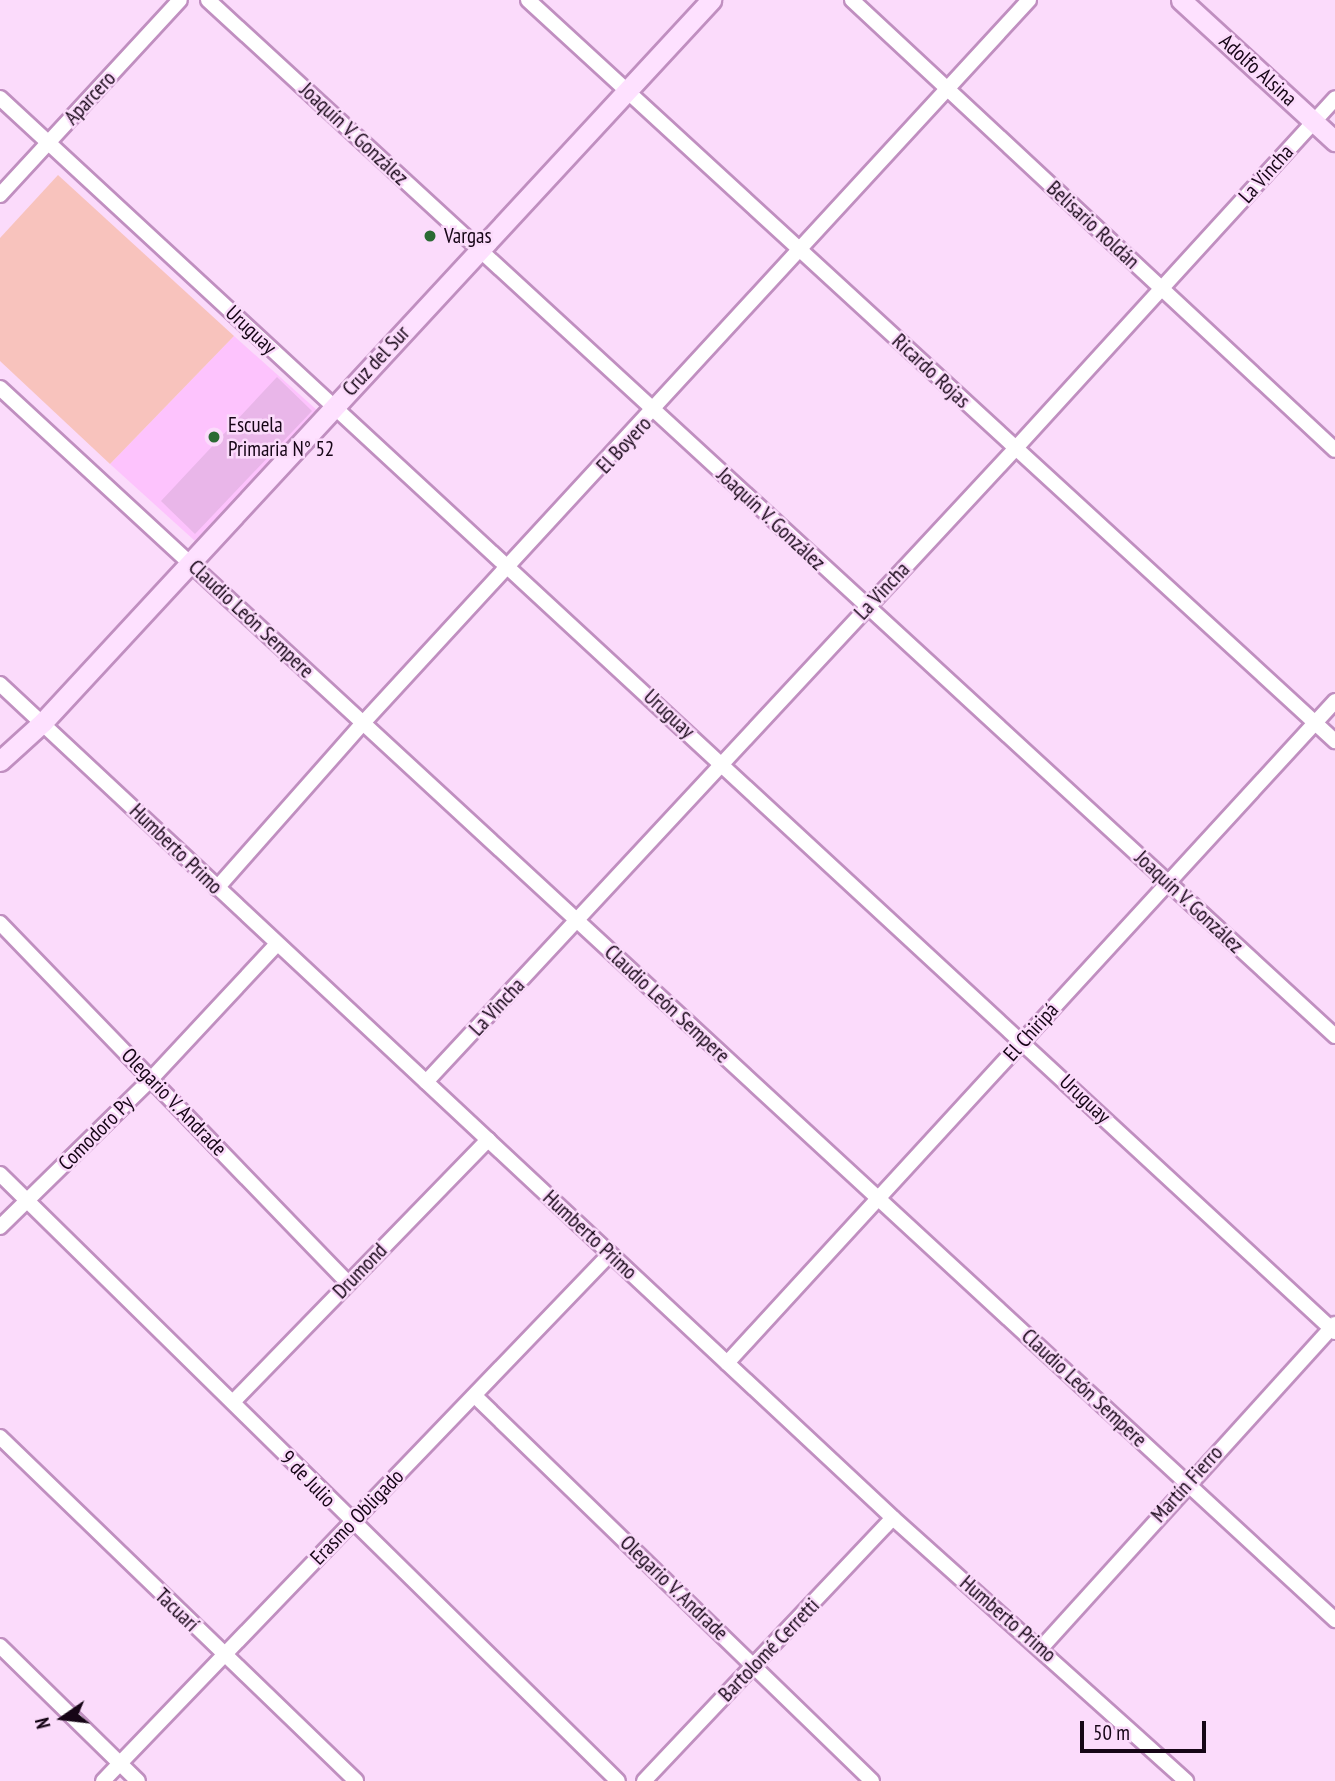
<!DOCTYPE html>
<html>
<head>
<meta charset="utf-8">
<style>
	body { margin:0 }
	#map { position:relative; width:1335px; height:1781px; overflow:hidden; background:#fbdbfb; font-family:"PT Sans Narrow",sans-serif }
	div>[style] { position:absolute }
	[style*='--x'] { left:calc(var(--x)*1px); top:calc(var(--y)*1px); width:calc(var(--w)*1px); rotate:calc(var(--a)*1deg) }
	.built>* { inset:0; background:#fdc3fd }
	.green>* { inset:0; background:#f8c3bd }
	.building>* { inset:0; background:#e9b6e9 }
	.roads { filter:drop-shadow(2px 0 #c08fc0) drop-shadow(-2px 0 #c08fc0) drop-shadow(0 2px #c08fc0) drop-shadow(0 -2px #c08fc0) }
	.street>* { height:14px; margin:-7px; padding:0 7px; transform-origin:7px; border-radius:7px; background:#fff }
	.secondary>* { height:19px; margin:-9.5px; padding:0 9.5px; transform-origin:9.5px; border-radius:9.5px; background:#fee1ff }
	.dots>* { width:19px; height:19px; translate:-50% -50%; box-sizing:border-box; border:4px solid #fbdbfb; border-radius:50% }
	span { translate:-50% -50%; white-space:nowrap; text-align:center; line-height:1.15; -webkit-text-stroke:5px #fbdbfb; paint-order:stroke }
	.street-label { font-size:21px; color:#160516 }
	.poi-label { font-size:21px; color:#160516 }
	.left { translate:0 -50%; text-align:left }
	.north { position:absolute; left:28px; top:1683px; width:70px; height:70px; -webkit-text-stroke:5px #fbdbfb; paint-order:stroke; rotate:256deg; font-size:19px; font-weight:700; line-height:28px; text-align:center; color:#160516 }
	.north::after { content:''; display:block; margin:auto; width:24px; height:32px; background:#160516; clip-path:polygon(50% 0,100% 100%,50% 72%,0 100%) }
	.scale { position:absolute; left:1080px; top:1721px; width:126px; height:32px; box-sizing:border-box; border:4px solid #160516; border-top:0; padding-left:9px; font-size:21px; line-height:24px; white-space:nowrap; color:#160516; -webkit-text-stroke:5px #fbdbfb; paint-order:stroke }
</style>
</head>
<body>
<div id="map">
	<div class="built">
		<i style="clip-path:polygon(234px 336px,318px 411px,195px 541px,110px 464px)"></i>
	</div>
	<div class="green">
		<i style="clip-path:polygon(58px 175px,234px 336px,110px 464px,0 361px,0 238px)"></i>
	</div>
	<div class="building">
		<i style="clip-path:polygon(277px 377px,312px 411px,195px 534px,161px 501px)"></i>
	</div>
	<div class="roads">
		<div class="street">
			<i style="--x:208;--y:0;--w:1531;--a:42.59"></i>
			<i style="--x:528;--y:0;--w:1096;--a:42.56"></i>
			<i style="--x:852;--y:0;--w:660;--a:42.97"></i>
			<i style="--x:0;--y:98;--w:1818;--a:42.75"></i>
			<i style="--x:0;--y:195;--w:265;--a:-47.3"></i>
			<i style="--x:0;--y:388;--w:1817;--a:42.7"></i>
			<i style="--x:0;--y:684;--w:1222;--a:43.04"></i>
			<i style="--x:893;--y:1518;--w:394;--a:41.9"></i>
			<i style="--x:217;--y:888;--w:220;--a:-48.5"></i>
			<i style="--x:363;--y:723;--w:983;--a:-47.35"></i>
			<i style="--x:0;--y:923;--w:501;--a:45.97"></i>
			<i style="--x:426;--y:1082;--w:865;--a:-47.06"></i>
			<i style="--x:1015;--y:449;--w:475;--a:-47.6"></i>
			<i style="--x:0;--y:1174;--w:866;--a:44.49"></i>
			<i style="--x:0;--y:1227;--w:213;--a:-44.4"></i>
			<i style="--x:152;--y:1078;--w:182;--a:-47"></i>
			<i style="--x:727;--y:1363;--w:899;--a:-47.43"></i>
			<i style="--x:475;--y:1396;--w:553;--a:44.12"></i>
			<i style="--x:233;--y:1402;--w:366;--a:-45.8"></i>
			<i style="--x:0;--y:1437;--w:495;--a:44"></i>
			<i style="--x:0;--y:1646;--w:193;--a:44.4"></i>
			<i style="--x:1042;--y:1647;--w:436;--a:-47.8"></i>
			<i style="--x:103;--y:1781;--w:731;--a:-46.11"></i>
			<i style="--x:644;--y:1781;--w:362;--a:-46.6"></i>
		</div>
		<div class="secondary">
			<i style="--x:1181;--y:0;--w:209;--a:42.5"></i>
			<i style="--x:0;--y:761;--w:58;--a:-42.2"></i>
			<i style="--x:43;--y:722;--w:984;--a:-47.22"></i>
		</div>
	</div>
	<div class="dots">
		<i style="left:430px;top:236px;background:#2a6a33"></i>
		<i style="left:214px;top:437px;background:#2a6a33"></i>
	</div>
	<div class="street-label">
		<span style="left:1258px;top:70px;rotate:42deg">Adolfo Alsina</span>
		<span style="left:90px;top:98px;rotate:-47deg">Aparcero</span>
		<span style="left:354px;top:134px;rotate:43deg">Joaquín V. González</span>
		<span style="left:1266px;top:174px;rotate:-48deg">La Vincha</span>
		<span style="left:1093px;top:225px;rotate:43deg">Belisario Roldán</span>
		<span style="left:251px;top:330px;rotate:43deg">Uruguay</span>
		<span style="left:376px;top:361px;rotate:-47deg">Cruz del Sur</span>
		<span style="left:931px;top:371px;rotate:43deg">Ricardo Rojas</span>
		<span style="left:624px;top:445px;rotate:-47deg">El Boyero</span>
		<span style="left:771px;top:519px;rotate:43deg">Joaquín V. González</span>
		<span style="left:882px;top:591px;rotate:-47deg">La Vincha</span>
		<span style="left:251px;top:619px;rotate:43deg">Claudio León Sempere</span>
		<span style="left:669px;top:714px;rotate:43deg">Uruguay</span>
		<span style="left:176px;top:849px;rotate:44deg">Humberto Primo</span>
		<span style="left:1189px;top:902px;rotate:43deg">Joaquín V. González</span>
		<span style="left:667px;top:1004px;rotate:43deg">Claudio León Sempere</span>
		<span style="left:497px;top:1007px;rotate:-47deg">La Vincha</span>
		<span style="left:1031px;top:1032px;rotate:-48deg">El Chiripá</span>
		<span style="left:1085px;top:1099px;rotate:43deg">Uruguay</span>
		<span style="left:174px;top:1102px;rotate:46deg">Olegario V. Andrade</span>
		<span style="left:96px;top:1133px;rotate:-45deg">Comodoro Py</span>
		<span style="left:590px;top:1235px;rotate:43deg">Humberto Primo</span>
		<span style="left:360px;top:1271px;rotate:-46deg">Drumond</span>
		<span style="left:1084px;top:1388px;rotate:43deg">Claudio León Sempere</span>
		<span style="left:308px;top:1479px;rotate:46deg">9 de Julio</span>
		<span style="left:1187px;top:1484px;rotate:-48deg">Martín Fierro</span>
		<span style="left:357px;top:1517px;rotate:-46deg">Erasmo Obligado</span>
		<span style="left:674px;top:1588px;rotate:44deg">Olegario V. Andrade</span>
		<span style="left:177px;top:1610px;rotate:44deg">Tacuarí</span>
		<span style="left:1008px;top:1619px;rotate:41deg">Humberto Primo</span>
		<span style="left:769px;top:1650px;rotate:-46deg">Bartolomé Cerretti</span>
	</div>
	<div class="poi-label">
		<span class="left" style="left:444px;top:236px">Vargas</span>
		<span class="left" style="left:228px;top:437px">Escuela<br>Primaria N° 52</span>
	</div>
	<div class="north">N</div>
	<div class="scale">50 m</div>
</div>
</body>
</html>
